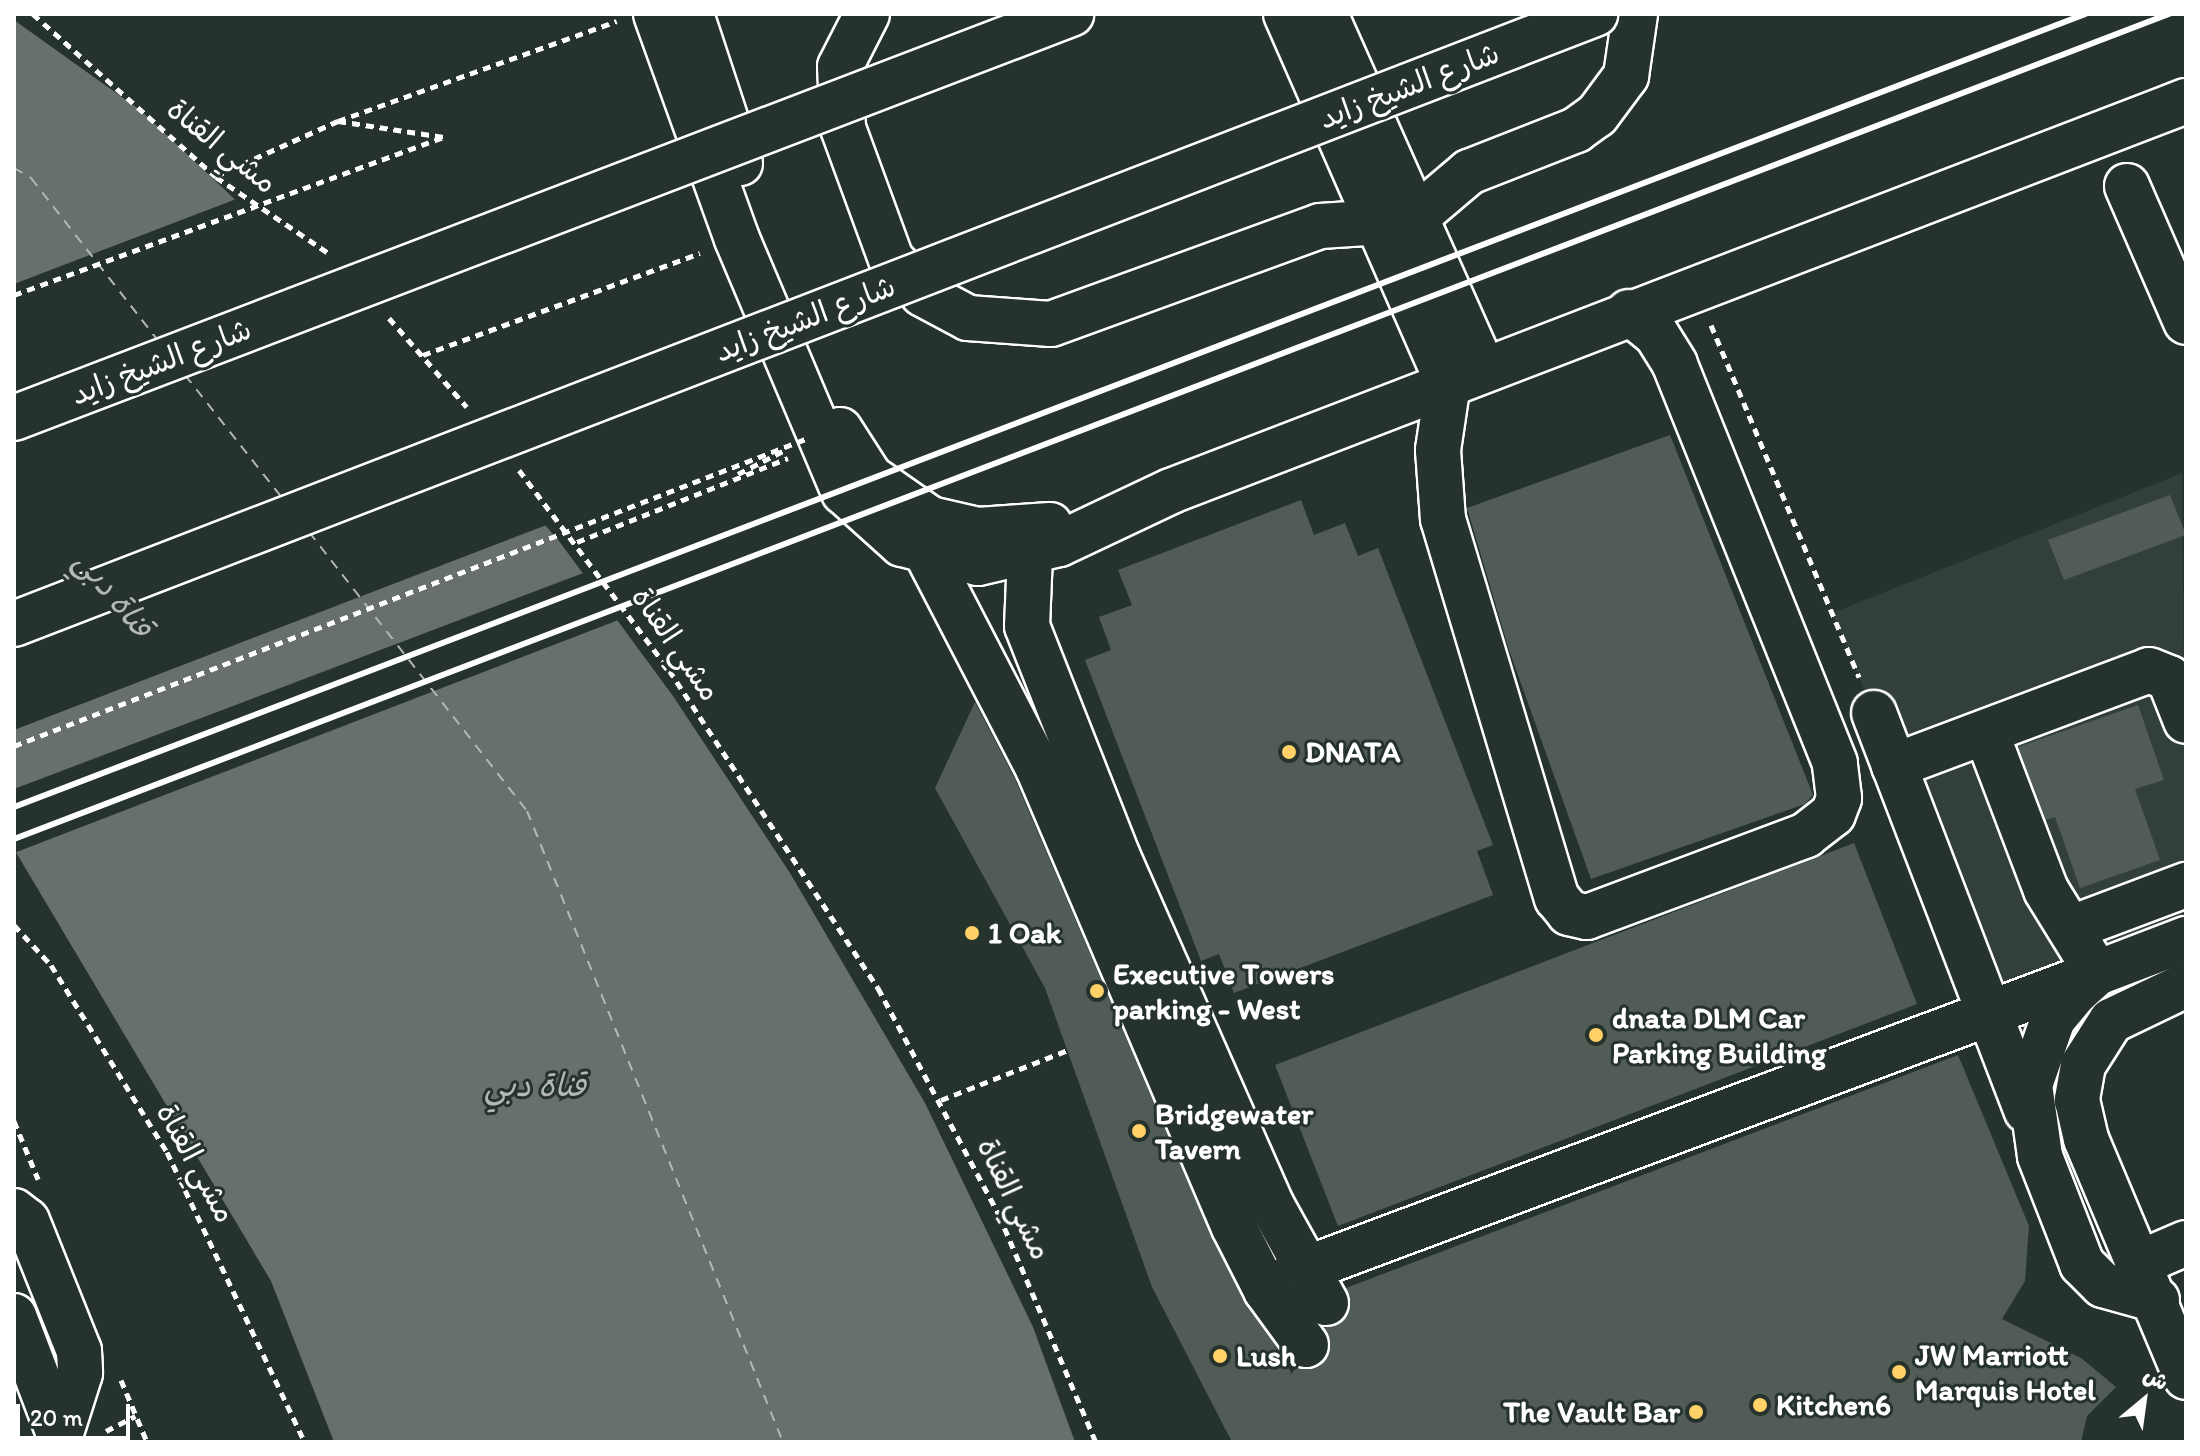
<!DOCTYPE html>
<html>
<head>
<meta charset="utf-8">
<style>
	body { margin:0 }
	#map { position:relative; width:2200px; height:1456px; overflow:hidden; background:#26332d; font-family:Itim,"Playpen Sans Arabic",sans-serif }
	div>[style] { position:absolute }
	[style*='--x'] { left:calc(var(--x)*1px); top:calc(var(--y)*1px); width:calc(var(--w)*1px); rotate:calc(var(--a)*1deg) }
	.built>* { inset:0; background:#333f3a }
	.water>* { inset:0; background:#67706c }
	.pier>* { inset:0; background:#26332d }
	.ferry>* { height:2px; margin-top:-1px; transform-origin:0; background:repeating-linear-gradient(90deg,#b3b8b6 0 10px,transparent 0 18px) }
	.building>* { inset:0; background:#515c57 }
	.path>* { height:5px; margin-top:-2.5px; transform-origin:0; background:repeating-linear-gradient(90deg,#fff 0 8px,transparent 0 14px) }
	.roads { filter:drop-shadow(2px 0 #fff) drop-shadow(-2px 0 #fff) drop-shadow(0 2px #fff) drop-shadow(0 -2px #fff) }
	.minor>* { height:44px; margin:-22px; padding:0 22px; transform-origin:22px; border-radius:22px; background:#26332d }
	.rail>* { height:6px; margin:-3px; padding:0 3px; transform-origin:3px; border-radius:3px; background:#fff }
	.path-bridge>* { height:5px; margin-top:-2.5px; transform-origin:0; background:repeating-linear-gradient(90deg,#fff 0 8px,transparent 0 14px) }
	.bridges { filter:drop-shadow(2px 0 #fff) drop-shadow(-2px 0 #fff) drop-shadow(0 2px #fff) drop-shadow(0 -2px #fff) }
	.highway-bridge>* { height:44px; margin:-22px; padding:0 22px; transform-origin:22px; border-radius:22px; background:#26332d }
	.dots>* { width:22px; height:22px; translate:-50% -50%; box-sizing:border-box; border:4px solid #26332d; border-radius:50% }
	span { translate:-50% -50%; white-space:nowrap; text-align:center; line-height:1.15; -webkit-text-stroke:6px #26332d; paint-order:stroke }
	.street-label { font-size:30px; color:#fff }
	.poi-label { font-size:30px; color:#fff; font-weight:700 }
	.left { translate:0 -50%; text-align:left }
	.right { translate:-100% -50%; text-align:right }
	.water-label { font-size:32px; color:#b3b8b6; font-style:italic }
	.frame { position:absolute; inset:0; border:16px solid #fff; pointer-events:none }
	.north { position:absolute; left:2104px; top:1360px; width:80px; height:80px; -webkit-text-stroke:6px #26332d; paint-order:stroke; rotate:29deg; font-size:22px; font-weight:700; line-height:32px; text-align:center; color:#fff }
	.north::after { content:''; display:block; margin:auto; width:28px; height:36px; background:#fff; clip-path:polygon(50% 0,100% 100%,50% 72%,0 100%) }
	.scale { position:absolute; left:16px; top:1404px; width:114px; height:36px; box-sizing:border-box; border:4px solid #fff; border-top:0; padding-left:10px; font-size:24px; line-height:28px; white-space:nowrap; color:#fff; -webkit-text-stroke:6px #26332d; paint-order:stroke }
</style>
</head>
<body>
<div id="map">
	<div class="built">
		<i style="clip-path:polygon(2182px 473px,2186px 916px,1990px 990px,1832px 613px)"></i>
	</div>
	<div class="water">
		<i style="clip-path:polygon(14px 20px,140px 110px,224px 189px,411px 372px,559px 541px,673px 696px,790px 873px,925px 1103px,1033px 1327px,1075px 1442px,334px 1442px,271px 1281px,14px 849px)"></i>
	</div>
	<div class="pier">
		<i style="clip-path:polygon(239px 198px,414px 369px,549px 524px,14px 730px,14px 284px)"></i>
		<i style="clip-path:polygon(586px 572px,621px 619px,14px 853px,14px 789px)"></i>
	</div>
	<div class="ferry">
		<i style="--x:14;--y:168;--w:20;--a:30"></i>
		<i style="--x:31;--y:178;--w:208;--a:52"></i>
		<i style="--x:185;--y:375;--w:158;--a:51.7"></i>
		<i style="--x:309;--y:532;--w:354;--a:52"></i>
		<i style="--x:527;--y:811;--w:681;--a:67.92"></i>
	</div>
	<div class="building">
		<i style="clip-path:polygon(1670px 435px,1813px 795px,1805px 804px,1591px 879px,1509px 650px,1467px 508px)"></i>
		<i style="clip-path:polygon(2170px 495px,2186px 535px,2064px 580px,2048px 540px)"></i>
		<i style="clip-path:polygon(1301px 500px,1314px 535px,1345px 523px,1358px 556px,1378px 548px,1493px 845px,1477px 851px,1493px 895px,1234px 993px,1219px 954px,1201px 961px,1085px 660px,1111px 650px,1099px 617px,1132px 605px,1118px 570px)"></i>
		<i style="clip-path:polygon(975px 702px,1015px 779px,1212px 1238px,1292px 1374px,1295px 1368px,1320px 1366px,1328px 1356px,1324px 1328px,1348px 1315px,1346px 1288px,1958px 1055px,2029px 1226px,2025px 1281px,2002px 1319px,2081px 1358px,2116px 1387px,2087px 1416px,2081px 1442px,1232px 1442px,1152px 1287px,1045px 988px,935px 788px)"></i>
		<i style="clip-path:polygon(2138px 705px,2164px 780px,2135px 789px,2160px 860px,2080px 888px,2055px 817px,2046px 820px,2018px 747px)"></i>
		<i style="clip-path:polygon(1854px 843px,1917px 1004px,1338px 1226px,1275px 1065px)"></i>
	</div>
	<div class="path">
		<i style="--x:33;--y:14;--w:245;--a:41.7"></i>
		<i style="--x:216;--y:177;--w:139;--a:34.1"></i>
		<i style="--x:338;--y:121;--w:107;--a:8.6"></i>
		<i style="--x:216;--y:176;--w:134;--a:-24.3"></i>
		<i style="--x:338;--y:121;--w:296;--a:-19.7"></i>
		<i style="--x:389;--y:318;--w:118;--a:48.8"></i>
		<i style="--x:1711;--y:325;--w:382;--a:67.2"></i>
		<i style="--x:423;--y:355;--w:295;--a:-20.2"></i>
		<i style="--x:519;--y:470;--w:250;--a:53.1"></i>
		<i style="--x:669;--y:670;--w:381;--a:56.7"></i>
		<i style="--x:878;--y:988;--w:257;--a:61.9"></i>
		<i style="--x:999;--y:1215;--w:247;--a:66.9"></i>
		<i style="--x:738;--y:474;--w:51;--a:-27.1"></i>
		<i style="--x:577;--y:542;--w:227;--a:-21.7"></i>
		<i style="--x:14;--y:925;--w:54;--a:47.2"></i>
		<i style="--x:51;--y:965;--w:220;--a:58.2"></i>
		<i style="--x:167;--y:1152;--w:321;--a:64.6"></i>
		<i style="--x:941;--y:1100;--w:136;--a:-21.5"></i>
		<i style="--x:14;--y:1121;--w:63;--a:67.5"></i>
		<i style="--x:121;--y:1380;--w:67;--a:67.2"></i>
		<i style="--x:106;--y:1431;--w:33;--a:-27"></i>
	</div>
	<div class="roads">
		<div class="minor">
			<i style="--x:656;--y:14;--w:239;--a:70.2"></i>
			<i style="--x:737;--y:239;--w:275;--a:67.1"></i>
			<i style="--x:844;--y:492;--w:78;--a:41.9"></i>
			<i style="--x:902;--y:544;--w:78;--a:14"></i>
			<i style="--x:978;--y:563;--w:83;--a:-13.2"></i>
			<i style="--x:1059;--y:544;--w:124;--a:-25.3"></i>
			<i style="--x:1171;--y:491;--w:1087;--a:-21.02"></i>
			<i style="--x:691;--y:14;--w:157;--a:71.8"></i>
			<i style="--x:867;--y:14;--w:59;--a:117"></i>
			<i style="--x:840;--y:67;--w:61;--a:87.2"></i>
			<i style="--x:843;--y:128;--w:140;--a:69.9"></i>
			<i style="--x:891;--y:259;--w:47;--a:47.6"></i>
			<i style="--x:923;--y:294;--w:51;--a:28.1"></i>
			<i style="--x:968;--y:318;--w:83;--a:4.1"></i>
			<i style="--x:1051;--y:324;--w:286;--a:-20"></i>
			<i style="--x:1320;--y:226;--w:62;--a:-3.7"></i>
			<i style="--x:1286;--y:14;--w:403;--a:66.3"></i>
			<i style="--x:1448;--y:383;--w:68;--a:98.5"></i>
			<i style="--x:1438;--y:450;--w:69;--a:85.9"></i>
			<i style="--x:1443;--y:519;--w:396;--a:73.3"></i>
			<i style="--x:1557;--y:898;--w:19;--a:51"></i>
			<i style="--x:1569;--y:913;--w:18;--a:13"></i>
			<i style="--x:1587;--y:917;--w:234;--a:-20.5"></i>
			<i style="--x:1806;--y:835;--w:34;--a:-38"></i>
			<i style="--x:1833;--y:814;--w:17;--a:-69"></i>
			<i style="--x:1839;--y:798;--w:35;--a:-97"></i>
			<i style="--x:1835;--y:763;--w:430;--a:-111.9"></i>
			<i style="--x:1675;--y:364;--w:36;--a:-122"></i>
			<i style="--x:1656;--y:334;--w:35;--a:-141"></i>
			<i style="--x:1325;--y:14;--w:389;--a:66"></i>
			<i style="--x:2127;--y:186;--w:148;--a:66.5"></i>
			<i style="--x:1416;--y:217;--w:70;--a:-40.3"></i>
			<i style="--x:1469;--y:172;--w:115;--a:-21.4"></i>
			<i style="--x:1576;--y:130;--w:26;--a:-36"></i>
			<i style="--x:1597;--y:115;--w:49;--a:-53.4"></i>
			<i style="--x:1626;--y:76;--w:63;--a:-81.7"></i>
			<i style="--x:840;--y:430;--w:56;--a:57.4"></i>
			<i style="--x:870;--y:477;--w:73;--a:35"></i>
			<i style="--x:930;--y:519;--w:49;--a:12.9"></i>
			<i style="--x:978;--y:530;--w:72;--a:-4"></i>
			<i style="--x:927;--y:554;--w:241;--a:62.6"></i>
			<i style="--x:1038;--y:768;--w:499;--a:66.9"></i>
			<i style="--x:1234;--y:1227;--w:71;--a:63.1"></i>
			<i style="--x:1266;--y:1290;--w:68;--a:54"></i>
			<i style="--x:1030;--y:555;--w:71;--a:92.4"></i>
			<i style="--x:1027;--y:626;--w:248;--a:68.5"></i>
			<i style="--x:1118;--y:857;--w:381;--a:66.2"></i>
			<i style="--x:1272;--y:1206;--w:111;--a:60.9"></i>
			<i style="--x:1874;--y:713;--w:426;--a:69"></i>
			<i style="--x:1894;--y:766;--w:272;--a:-20.6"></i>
			<i style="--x:2149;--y:670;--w:22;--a:22"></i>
			<i style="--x:2169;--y:678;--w:46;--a:68.4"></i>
			<i style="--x:2074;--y:927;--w:120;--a:-20.6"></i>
			<i style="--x:2186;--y:985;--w:83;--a:154.4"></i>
			<i style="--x:2111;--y:1021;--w:52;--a:122.5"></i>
			<i style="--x:2083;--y:1065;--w:36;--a:100"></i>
			<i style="--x:2077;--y:1100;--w:40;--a:77"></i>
			<i style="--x:2086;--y:1139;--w:258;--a:67.2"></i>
			<i style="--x:14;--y:1211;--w:16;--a:38"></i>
			<i style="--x:27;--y:1221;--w:140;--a:68.2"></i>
			<i style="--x:79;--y:1351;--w:22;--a:87"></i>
			<i style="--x:80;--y:1373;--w:66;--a:107.6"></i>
			<i style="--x:2142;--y:1262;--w:48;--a:-23.4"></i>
			<i style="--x:1266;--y:1290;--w:45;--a:-27.7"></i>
			<i style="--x:1306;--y:1269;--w:845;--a:-20.52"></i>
			<i style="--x:2097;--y:973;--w:97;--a:-121.6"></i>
			<i style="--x:2046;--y:890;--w:169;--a:-110.8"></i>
			<i style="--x:2157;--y:1300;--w:56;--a:-164.5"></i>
			<i style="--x:2103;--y:1285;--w:30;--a:-135"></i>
			<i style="--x:2082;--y:1264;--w:116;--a:-111.3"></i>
			<i style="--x:2040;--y:1156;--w:72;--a:-98"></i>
			<i style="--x:2030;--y:1085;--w:70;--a:-70.8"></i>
			<i style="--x:2053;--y:1019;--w:35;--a:-50"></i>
			<i style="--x:2076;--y:992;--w:28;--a:-42"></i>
			<i style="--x:2097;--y:973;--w:95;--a:-20.9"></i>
			<i style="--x:14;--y:1316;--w:135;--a:69.1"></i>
		</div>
	</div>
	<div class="rail">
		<i style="--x:14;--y:807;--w:2218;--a:-20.95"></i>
		<i style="--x:14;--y:839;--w:2308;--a:-20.95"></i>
	</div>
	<div class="path-bridge">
		<i style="--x:14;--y:295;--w:458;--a:-20.2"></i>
		<i style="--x:14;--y:746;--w:852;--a:-21.2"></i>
	</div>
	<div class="bridges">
		<div class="highway-bridge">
			<i style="--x:14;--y:418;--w:1132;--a:-20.92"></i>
			<i style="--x:14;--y:624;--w:1695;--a:-21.1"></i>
		</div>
	</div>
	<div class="dots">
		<i style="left:1289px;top:752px;background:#ffd166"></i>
		<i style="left:972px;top:933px;background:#ffd166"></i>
		<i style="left:1097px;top:991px;background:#ffd166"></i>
		<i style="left:1596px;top:1035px;background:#ffd166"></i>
		<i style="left:1139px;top:1131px;background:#ffd166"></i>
		<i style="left:1220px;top:1356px;background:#ffd166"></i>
		<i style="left:1899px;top:1372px;background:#ffd166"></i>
		<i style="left:1760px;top:1405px;background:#ffd166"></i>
		<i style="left:1696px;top:1412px;background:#ffd166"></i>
	</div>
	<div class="street-label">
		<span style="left:1409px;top:86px;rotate:-21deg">شارع الشيخ زايد</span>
		<span style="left:222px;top:146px;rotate:39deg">مشي القناة</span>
		<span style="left:805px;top:319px;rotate:-21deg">شارع الشيخ زايد</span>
		<span style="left:161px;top:362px;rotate:-21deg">شارع الشيخ زايد</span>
		<span style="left:676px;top:644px;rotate:55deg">مشي القناة</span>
		<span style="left:196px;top:1163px;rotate:61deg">مشي القناة</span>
		<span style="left:1014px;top:1199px;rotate:64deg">مشي القناة</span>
	</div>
	<div class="poi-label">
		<span class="left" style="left:1305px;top:752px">DNATA</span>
		<span class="left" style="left:988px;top:933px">1 Oak</span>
		<span class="left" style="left:1113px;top:991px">Executive Towers<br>parking - West</span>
		<span class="left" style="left:1612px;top:1035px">dnata DLM Car<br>Parking Building</span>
		<span class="left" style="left:1155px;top:1131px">Bridgewater<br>Tavern</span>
		<span class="left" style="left:1915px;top:1372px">JW Marriott<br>Marquis Hotel</span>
		<span class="left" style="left:1236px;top:1356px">Lush</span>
		<span class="left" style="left:1776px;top:1405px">Kitchen6</span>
		<span class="right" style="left:1680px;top:1412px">The Vault Bar</span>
	</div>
	<div class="water-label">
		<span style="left:114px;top:594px;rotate:50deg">قناة دبي</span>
		<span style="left:535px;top:1085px">قناة دبي</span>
	</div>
	<div class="frame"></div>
	<div class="north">ش</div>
	<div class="scale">20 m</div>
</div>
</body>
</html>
